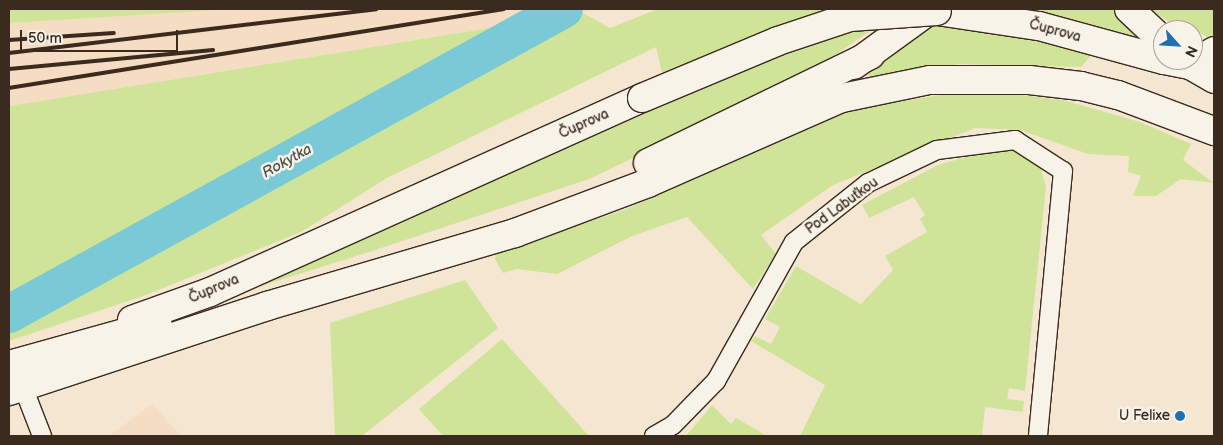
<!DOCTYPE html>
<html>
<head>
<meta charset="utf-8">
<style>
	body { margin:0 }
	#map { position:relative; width:1223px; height:445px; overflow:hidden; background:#f5e6d2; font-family:"Balsamiq Sans",sans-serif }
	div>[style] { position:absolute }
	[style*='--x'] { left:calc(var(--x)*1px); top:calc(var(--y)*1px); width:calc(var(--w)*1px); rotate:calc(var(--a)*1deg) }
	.built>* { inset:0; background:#f4ddc3 }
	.green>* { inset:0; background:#cfe498 }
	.river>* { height:38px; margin:-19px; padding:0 19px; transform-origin:19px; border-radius:19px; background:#7ac9d6 }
	.roads { filter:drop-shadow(1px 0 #3b2a1e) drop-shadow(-1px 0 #3b2a1e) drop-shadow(0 1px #3b2a1e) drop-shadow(0 -1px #3b2a1e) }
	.street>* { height:18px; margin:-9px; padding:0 9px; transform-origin:9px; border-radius:9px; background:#f7f3e8 }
	.primary>* { height:28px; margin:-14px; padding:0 14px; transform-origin:14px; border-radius:14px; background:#f7f3e8 }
	.rail>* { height:4px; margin:-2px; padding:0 2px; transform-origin:2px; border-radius:2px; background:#3b2a1e }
	.bridges { filter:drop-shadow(1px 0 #3b2a1e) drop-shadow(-1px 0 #3b2a1e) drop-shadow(0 1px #3b2a1e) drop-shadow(0 -1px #3b2a1e) }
	.primary-bridge>* { height:28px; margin:-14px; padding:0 14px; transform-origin:14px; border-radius:14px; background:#f7f3e8 }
	.dots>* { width:14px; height:14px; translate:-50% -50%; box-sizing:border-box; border:2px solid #f7f3e8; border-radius:50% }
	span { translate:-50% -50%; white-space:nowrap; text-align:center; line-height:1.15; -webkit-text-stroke:5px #f7f3e8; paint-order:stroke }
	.street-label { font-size:14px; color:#3b2a1e }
	.poi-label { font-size:14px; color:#3b2a1e }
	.right { translate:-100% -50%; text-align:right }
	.water-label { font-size:15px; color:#4b524c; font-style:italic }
	.frame { position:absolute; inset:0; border:10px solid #3b2a1e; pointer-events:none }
	.north { position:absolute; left:1153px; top:20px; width:50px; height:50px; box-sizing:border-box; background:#f7f3e8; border:1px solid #aca397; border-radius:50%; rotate:116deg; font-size:14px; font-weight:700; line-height:20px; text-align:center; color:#3b2a1e }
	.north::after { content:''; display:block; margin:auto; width:18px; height:22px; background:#1f6fb2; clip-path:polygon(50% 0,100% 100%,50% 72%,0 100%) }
	.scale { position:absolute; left:20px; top:30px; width:158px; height:22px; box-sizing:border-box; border:2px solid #3b2a1e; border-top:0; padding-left:6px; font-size:15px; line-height:18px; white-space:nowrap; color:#3b2a1e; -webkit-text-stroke:4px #f7f3e8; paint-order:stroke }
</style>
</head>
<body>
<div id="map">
	<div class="built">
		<i style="clip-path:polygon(234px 9px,606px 9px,9px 106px,9px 23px)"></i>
		<i style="clip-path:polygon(152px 404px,181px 436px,109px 436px)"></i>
	</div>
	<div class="green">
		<i style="clip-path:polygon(9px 9px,235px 9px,9px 23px)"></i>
		<i style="clip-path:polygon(658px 9px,902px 9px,800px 79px,589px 179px,366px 253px,255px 288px,253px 284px,668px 99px,656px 47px,387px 178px,301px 232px,146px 295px,9px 341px,9px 106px,583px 13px,610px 28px)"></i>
		<i style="clip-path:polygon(953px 9px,1113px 9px,1157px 47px,1110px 34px,1081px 67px,960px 64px,868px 77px,868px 72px)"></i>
		<i style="clip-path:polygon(1150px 9px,1214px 9px,1214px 35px,1207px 37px,1193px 30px,1181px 30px)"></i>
		<i style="clip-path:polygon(1002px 93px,1063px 100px,1140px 122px,1191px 144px,1183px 160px,1214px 183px,1181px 179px,1156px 196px,1133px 196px,1141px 176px,1128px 172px,1129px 156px,1088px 154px,1020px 130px,975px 128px,833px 185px,761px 235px,776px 254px,753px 289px,687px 217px,632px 236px,557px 274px,517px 269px,503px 273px,495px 259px,496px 253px,624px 210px,844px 111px,946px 94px)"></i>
		<i style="clip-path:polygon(1004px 146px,1040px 165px,1046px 187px,1025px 391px,1009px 388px,1007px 399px,1024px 401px,1023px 412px,985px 407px,982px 436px,800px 436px,825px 385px,751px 341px,755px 336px,771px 344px,780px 327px,765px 319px,796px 266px,861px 304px,893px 270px,885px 256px,927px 232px,920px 219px,925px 215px,914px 197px,869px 218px,862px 205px,938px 165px)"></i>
		<i style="clip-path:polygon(465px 280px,498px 328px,362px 436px,335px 436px,330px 323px)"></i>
		<i style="clip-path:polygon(502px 339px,589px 436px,443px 436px,419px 409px)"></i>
		<i style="clip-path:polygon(712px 405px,731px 424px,736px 418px,767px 436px,686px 436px)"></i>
	</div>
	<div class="river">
		<i style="--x:9;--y:314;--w:633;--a:-28.79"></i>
	</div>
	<div class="roads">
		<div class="street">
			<i style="--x:23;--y:387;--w:53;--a:68.8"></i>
			<i style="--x:654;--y:436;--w:22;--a:-30"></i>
			<i style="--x:673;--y:425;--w:62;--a:-45.7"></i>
			<i style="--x:716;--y:381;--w:159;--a:-60.7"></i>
			<i style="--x:794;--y:242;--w:95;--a:-38.6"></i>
			<i style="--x:868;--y:183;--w:76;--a:-25.6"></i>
			<i style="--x:937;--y:150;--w:79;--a:-7.3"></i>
			<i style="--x:1015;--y:140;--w:57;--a:32.9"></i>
			<i style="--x:1063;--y:171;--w:266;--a:95.4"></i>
		</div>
		<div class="primary">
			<i style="--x:1129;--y:9;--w:47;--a:43.3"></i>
			<i style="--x:937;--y:11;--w:103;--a:8.4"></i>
			<i style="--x:1039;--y:26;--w:129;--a:15.3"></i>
			<i style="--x:1164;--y:60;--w:26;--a:11"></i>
			<i style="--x:1190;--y:65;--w:28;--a:30"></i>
			<i style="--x:854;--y:65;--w:95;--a:-36"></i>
			<i style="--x:1190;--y:65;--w:28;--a:-30"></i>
			<i style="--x:648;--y:163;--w:247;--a:-25.9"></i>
			<i style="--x:132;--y:320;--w:83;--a:-19.7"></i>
			<i style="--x:210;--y:292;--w:474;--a:-24.2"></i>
			<i style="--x:9;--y:365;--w:154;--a:-15.5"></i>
			<i style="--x:9;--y:391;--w:272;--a:-18.2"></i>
			<i style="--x:267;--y:306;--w:259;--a:-16.4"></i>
			<i style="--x:515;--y:233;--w:142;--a:-20.6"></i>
			<i style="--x:648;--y:183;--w:212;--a:-23.7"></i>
			<i style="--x:842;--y:98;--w:90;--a:-11.6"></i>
			<i style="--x:930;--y:80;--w:99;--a:0"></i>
			<i style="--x:1029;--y:80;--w:52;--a:6.6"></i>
			<i style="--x:1081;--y:86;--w:38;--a:14"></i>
			<i style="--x:1118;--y:95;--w:103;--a:20.6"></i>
		</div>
	</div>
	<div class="rail">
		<i style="--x:9;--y:40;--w:105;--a:-3.8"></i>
		<i style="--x:9;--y:53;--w:370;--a:-6.8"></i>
		<i style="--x:9;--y:69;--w:205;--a:-5.3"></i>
		<i style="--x:9;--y:88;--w:501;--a:-9.07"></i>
	</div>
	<div class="bridges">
		<div class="primary-bridge">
			<i style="--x:642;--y:98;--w:147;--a:-22.7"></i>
			<i style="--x:778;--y:41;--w:76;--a:-18.4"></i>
			<i style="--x:850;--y:17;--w:87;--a:-3.9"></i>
		</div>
	</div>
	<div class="dots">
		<i style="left:1180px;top:416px;background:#1f6fb2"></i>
	</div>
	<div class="street-label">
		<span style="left:1055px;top:31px;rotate:15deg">Čuprova</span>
		<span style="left:584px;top:124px;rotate:-24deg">Čuprova</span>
		<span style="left:842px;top:206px;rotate:-36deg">Pod Labuťkou</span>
		<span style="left:214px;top:289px;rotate:-23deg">Čuprova</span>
	</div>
	<div class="poi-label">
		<span class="right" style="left:1170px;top:416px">U Felixe</span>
	</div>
	<div class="water-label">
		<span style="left:287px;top:161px;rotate:-29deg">Rokytka</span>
	</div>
	<div class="frame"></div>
	<div class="north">N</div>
	<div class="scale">50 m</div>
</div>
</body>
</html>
